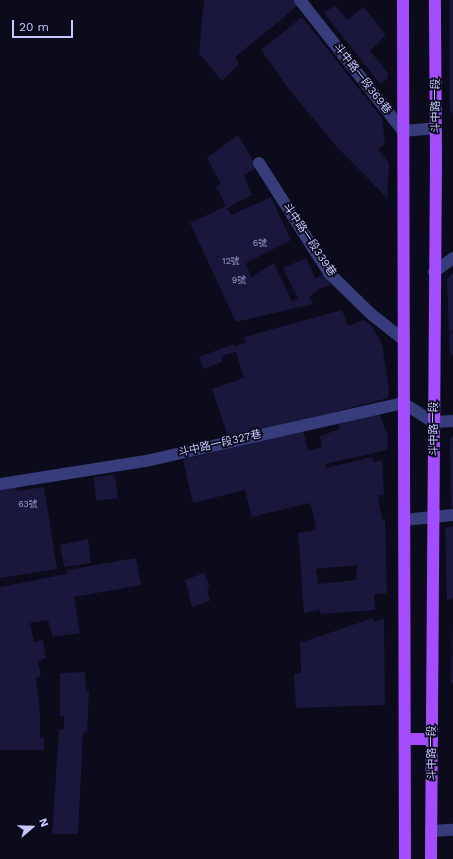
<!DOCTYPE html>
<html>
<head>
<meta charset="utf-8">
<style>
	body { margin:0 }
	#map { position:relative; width:453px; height:859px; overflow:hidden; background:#0b0b1b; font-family:"Work Sans","Noto Sans TC",sans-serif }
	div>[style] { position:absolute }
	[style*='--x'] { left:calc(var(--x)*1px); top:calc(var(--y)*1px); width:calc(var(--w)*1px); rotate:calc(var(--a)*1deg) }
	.building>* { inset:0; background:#19173c }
	.minor>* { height:12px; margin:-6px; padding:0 6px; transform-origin:6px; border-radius:6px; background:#363d7a }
	.major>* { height:12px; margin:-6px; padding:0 6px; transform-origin:6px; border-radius:6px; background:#a34dfe }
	span { translate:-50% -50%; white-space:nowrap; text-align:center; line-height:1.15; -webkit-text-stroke:3.5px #0b0b1b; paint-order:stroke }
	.number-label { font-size:9px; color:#9a9bce }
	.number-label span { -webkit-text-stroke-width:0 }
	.street-label { font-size:11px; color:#c5c7ff }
	.north { position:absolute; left:12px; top:807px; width:40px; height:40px; -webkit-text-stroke:3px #0b0b1b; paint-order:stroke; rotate:70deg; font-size:11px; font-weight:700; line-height:16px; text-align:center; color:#c5c7ff }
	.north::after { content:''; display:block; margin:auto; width:14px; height:18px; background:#c5c7ff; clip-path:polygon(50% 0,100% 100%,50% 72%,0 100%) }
	.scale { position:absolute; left:12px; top:20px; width:61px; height:18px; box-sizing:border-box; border:2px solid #c5c7ff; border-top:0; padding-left:5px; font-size:12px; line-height:14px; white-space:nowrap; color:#c5c7ff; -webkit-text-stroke:3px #0b0b1b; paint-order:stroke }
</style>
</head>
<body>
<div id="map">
	<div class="building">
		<i style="clip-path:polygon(204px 0,298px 0,301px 3px,235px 57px,239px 64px,222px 81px,199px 53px)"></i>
		<i style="clip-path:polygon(450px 0,453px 0,453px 114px,450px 111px)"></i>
		<i style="clip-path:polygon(335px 5px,347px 20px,364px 7px,386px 35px,370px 51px,388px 73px,387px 79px,380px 84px,324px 13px)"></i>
		<i style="clip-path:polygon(302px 17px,382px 118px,385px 143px,378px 150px,389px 163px,387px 198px,336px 146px,288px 88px,261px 50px)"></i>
		<i style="clip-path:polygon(238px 135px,257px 167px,244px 175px,252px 195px,227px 208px,231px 215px,271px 197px,291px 240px,246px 263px,251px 277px,274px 263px,292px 302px,298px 298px,283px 268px,306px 258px,315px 278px,326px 274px,330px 285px,319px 289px,309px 297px,313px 304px,236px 322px,190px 223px,226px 206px,216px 187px,221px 184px,207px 158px)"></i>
		<i style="clip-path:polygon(453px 272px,453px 330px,449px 334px,447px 279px)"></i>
		<i style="clip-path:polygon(342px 310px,348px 326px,364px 320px,372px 326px,382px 344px,389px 390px,388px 398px,229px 439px,212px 389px,244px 378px,236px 352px,221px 356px,222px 362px,204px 369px,199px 357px,234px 344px,235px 347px,246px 342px,244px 337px)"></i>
		<i style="clip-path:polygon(453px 332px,453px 353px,450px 356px,449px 336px)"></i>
		<i style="clip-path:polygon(evenodd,378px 411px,388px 436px,387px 450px,325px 464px,326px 468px,372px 457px,374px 462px,382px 460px,384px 495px,378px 496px,382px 520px,385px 519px,387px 593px,374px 594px,375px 610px,321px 614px,320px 610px,304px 613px,298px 533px,316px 530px,313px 512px,309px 503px,252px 517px,245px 490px,193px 503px,183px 460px,303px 429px,308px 451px,322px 447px,320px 436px,340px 429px,337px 421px,378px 411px,357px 565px,356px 580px,318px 584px,316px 569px,357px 565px)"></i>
		<i style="clip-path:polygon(453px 436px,453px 506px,451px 507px,450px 439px)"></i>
		<i style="clip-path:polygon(115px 475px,118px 498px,96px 501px,94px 477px)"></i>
		<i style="clip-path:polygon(16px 486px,17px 491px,44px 487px,57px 569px,0 578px,0 488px)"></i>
		<i style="clip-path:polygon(453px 526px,453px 598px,447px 600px,445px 528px)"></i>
		<i style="clip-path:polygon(88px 539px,91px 563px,64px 567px,60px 545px)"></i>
		<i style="clip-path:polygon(136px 558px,141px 585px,74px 597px,80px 633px,53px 637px,48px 620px,30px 623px,34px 642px,43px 640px,46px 658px,38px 661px,41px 676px,36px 678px,40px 713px,40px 738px,44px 738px,44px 750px,0 750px,0 587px,67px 574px,67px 570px)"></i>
		<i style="clip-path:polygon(204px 573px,210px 588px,207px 589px,210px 601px,192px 607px,185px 580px)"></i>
		<i style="clip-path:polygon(452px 614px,453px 683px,451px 683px)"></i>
		<i style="clip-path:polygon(373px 618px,374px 622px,384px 618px,385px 705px,296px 708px,294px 674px,301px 672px,300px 643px)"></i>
		<i style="clip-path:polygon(85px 672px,86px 691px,89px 691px,87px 732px,83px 733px,78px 834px,52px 834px,59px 730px,64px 729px,64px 716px,60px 716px,60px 673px)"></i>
	</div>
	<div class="minor">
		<i style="--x:300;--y:0;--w:167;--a:51.8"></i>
		<i style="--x:403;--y:131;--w:33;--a:-5"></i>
		<i style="--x:259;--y:163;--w:130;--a:57.5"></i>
		<i style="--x:329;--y:273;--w:59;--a:44.3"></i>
		<i style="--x:371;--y:314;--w:42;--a:38.2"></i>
		<i style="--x:434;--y:272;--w:24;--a:-36"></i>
		<i style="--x:0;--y:484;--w:148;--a:-9"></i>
		<i style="--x:146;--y:461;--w:263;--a:-12.7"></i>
		<i style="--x:403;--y:403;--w:36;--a:32"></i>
		<i style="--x:434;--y:422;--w:19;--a:-3"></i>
		<i style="--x:404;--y:520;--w:49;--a:-5.8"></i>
		<i style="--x:431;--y:831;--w:22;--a:-3"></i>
	</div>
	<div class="major">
		<i style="--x:403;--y:0;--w:859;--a:89.87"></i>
		<i style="--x:405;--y:739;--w:27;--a:0"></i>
		<i style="--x:431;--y:859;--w:701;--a:-89.59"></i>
		<i style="--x:436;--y:158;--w:158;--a:-90.4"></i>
	</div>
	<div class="number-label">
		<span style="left:260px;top:243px">6號</span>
		<span style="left:231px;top:261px">12號</span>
		<span style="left:239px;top:280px">9號</span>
		<span style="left:28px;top:504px">63號</span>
	</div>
	<div class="street-label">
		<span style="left:362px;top:79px;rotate:52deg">斗中路一段369巷</span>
		<span style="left:436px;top:106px;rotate:-90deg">斗中路一段</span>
		<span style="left:309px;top:240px;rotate:56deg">斗中路一段339巷</span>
		<span style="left:434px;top:429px;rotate:-90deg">斗中路一段</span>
		<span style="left:220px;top:444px;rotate:-13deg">斗中路一段327巷</span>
		<span style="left:432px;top:753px;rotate:-90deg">斗中路一段</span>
	</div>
	<div class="north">N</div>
	<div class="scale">20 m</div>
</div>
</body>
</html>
